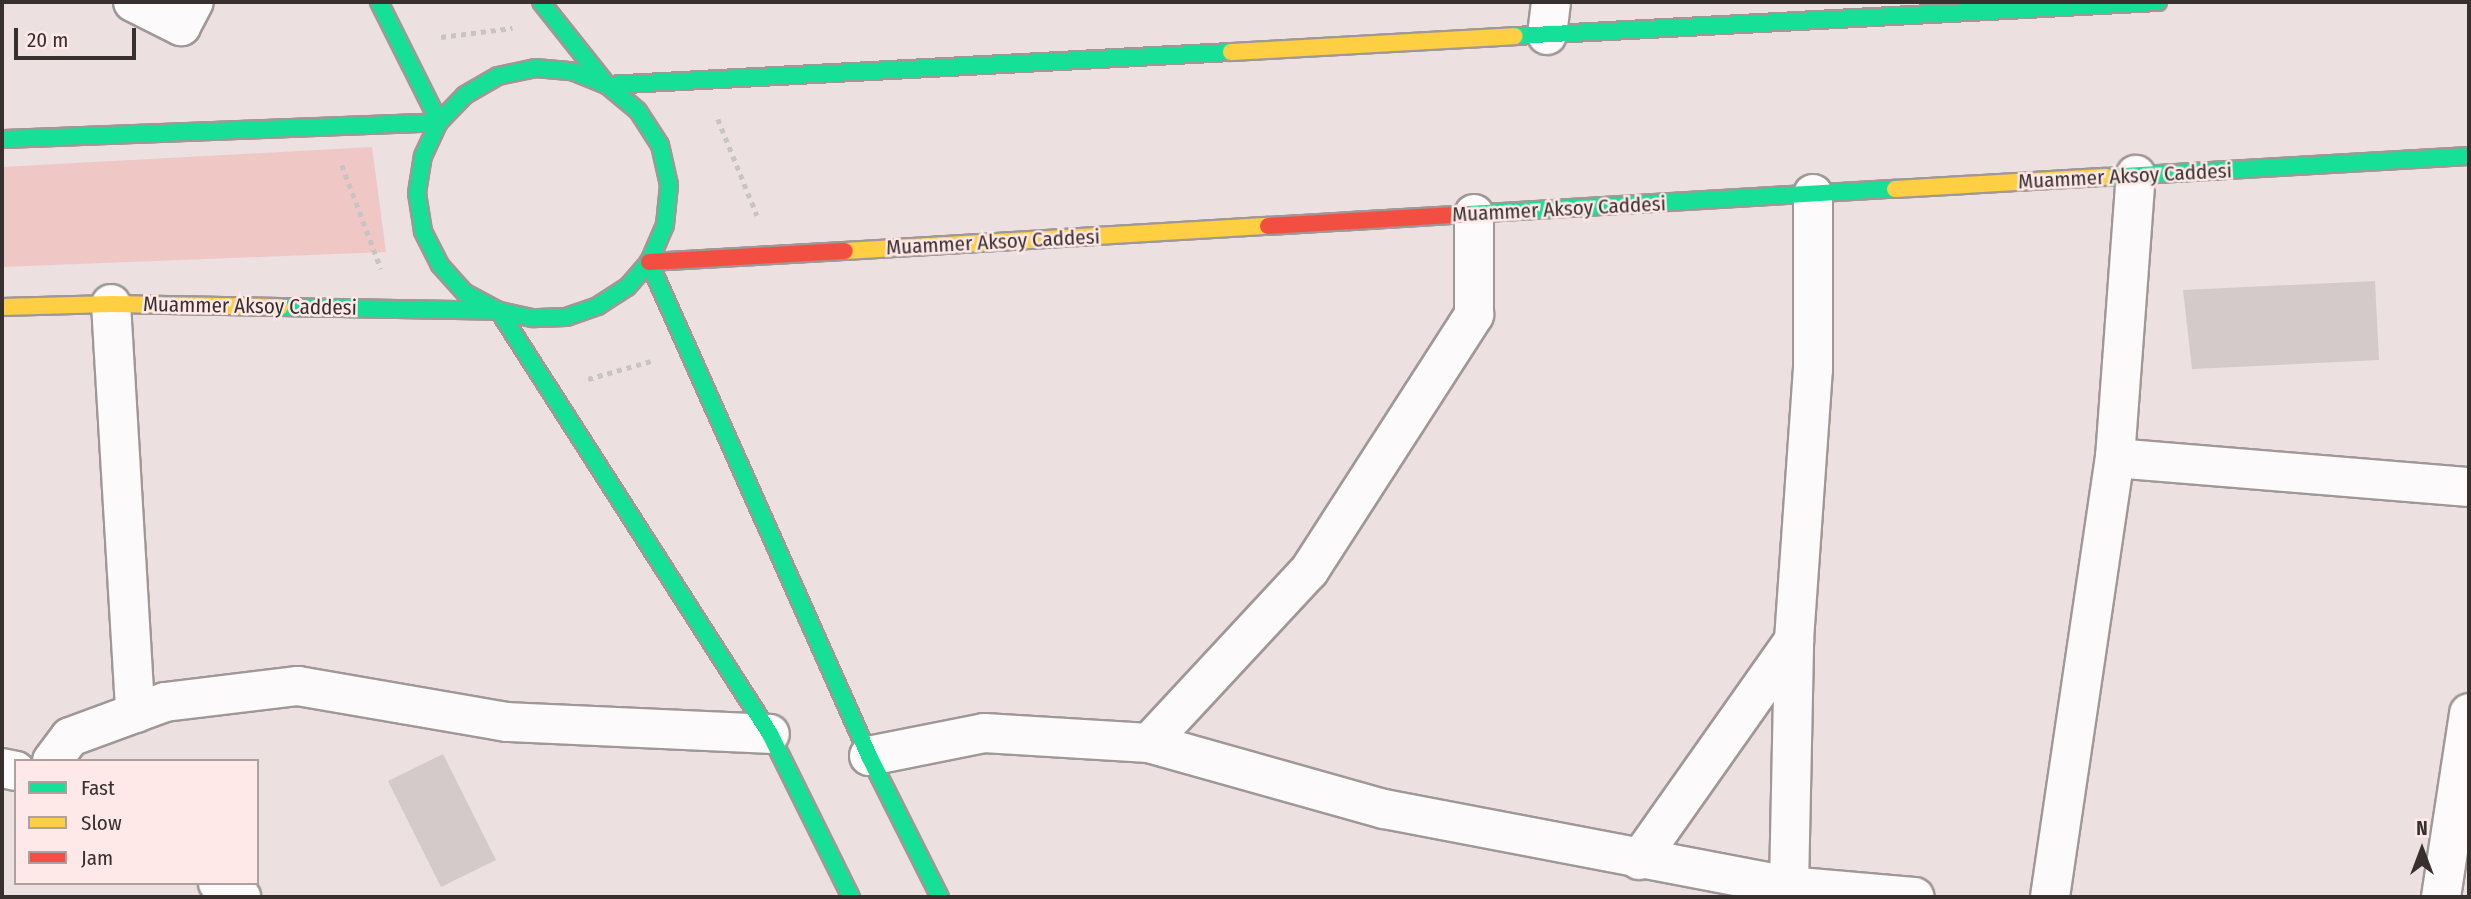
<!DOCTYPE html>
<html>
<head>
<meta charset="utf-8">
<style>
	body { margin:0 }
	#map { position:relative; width:2471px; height:899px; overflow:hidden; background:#ece0e0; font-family:"Fira Sans Condensed",sans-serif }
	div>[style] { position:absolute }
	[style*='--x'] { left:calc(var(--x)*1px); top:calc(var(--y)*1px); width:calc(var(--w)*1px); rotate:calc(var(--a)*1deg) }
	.green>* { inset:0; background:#efc7c5 }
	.building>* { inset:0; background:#d4caca }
	.path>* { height:4.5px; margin-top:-2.25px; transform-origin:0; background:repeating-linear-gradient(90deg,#c8c4c3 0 5px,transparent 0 10px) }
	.roads { filter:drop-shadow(2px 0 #a09797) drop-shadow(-2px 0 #a09797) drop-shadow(0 2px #a09797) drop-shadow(0 -2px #a09797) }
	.street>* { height:38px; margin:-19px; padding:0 19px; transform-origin:19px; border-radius:19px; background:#fcfafa }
	.fast>* { height:16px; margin:-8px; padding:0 8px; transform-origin:8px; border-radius:8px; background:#16e098 }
	.slow>* { height:16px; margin:-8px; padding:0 8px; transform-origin:8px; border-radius:8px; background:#ffcf43 }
	.jam>* { height:16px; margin:-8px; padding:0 8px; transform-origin:8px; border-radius:8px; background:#f24e42 }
	span { translate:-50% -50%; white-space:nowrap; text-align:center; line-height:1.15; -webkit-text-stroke:5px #fee9e8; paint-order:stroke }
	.street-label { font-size:21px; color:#38302f }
	.frame { position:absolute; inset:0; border:4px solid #38302f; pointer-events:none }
	.legend { position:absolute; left:14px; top:759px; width:245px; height:126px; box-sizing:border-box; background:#fee9e8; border:2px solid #af9f9e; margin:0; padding:9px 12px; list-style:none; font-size:21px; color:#38302f }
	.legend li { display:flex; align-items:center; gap:14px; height:35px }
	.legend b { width:35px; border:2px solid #af9f9e }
	.north { position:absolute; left:2387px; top:815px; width:70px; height:70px; -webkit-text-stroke:5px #fee9e8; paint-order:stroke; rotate:0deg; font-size:19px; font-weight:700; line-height:28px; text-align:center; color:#38302f }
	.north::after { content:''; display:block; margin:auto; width:24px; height:32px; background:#38302f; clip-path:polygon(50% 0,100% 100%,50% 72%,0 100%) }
	.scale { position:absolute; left:14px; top:28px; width:122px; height:32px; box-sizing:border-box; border:4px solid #38302f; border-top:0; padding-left:9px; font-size:21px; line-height:24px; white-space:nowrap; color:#38302f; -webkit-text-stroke:5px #fee9e8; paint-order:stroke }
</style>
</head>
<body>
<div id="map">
	<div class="green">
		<i style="clip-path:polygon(372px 147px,386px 252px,2px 267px,2px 167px)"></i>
	</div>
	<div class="building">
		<i style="clip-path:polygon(2375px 281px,2379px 360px,2192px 369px,2183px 290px)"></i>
		<i style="clip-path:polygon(443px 754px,496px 860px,441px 887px,388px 781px)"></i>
	</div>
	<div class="path">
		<i style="--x:441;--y:37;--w:72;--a:-7.2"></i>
		<i style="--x:718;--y:119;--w:104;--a:67.9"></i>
		<i style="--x:342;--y:165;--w:111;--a:69.4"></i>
		<i style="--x:588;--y:379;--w:66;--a:-15.9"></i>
	</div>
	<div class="roads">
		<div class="street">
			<i style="--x:133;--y:2;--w:54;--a:26.6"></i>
			<i style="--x:181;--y:26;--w:27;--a:-62"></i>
			<i style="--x:1547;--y:35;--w:33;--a:-83"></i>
			<i style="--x:111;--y:304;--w:410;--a:86.6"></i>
			<i style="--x:2115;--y:458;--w:355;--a:4.7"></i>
			<i style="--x:1149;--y:743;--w:235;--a:-47.1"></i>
			<i style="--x:1309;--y:571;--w:305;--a:-57.2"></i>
			<i style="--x:1474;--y:315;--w:101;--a:-90"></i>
			<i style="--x:869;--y:756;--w:117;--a:-11.3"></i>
			<i style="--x:984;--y:733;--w:165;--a:3.5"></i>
			<i style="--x:1149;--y:743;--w:244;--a:15.7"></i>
			<i style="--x:1384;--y:809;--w:412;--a:10.8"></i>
			<i style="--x:1789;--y:886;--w:126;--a:5"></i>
			<i style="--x:52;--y:761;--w:30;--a:-53"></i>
			<i style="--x:70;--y:737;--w:101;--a:-20.2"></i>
			<i style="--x:165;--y:702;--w:134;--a:-6.9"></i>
			<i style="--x:298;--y:686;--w:212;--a:9.8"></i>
			<i style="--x:507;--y:722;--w:263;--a:2.6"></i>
			<i style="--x:2;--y:768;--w:14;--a:12"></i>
			<i style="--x:1639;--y:860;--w:269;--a:-54.8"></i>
			<i style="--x:1794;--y:640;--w:272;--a:-86"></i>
			<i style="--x:1813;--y:369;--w:175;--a:-90"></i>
			<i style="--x:218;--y:883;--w:27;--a:31"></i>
			<i style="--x:1789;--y:886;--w:246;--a:-88.8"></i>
			<i style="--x:2050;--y:897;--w:444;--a:-81.6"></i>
			<i style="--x:2115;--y:458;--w:284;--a:-85.8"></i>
			<i style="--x:2441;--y:897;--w:186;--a:-81.3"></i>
		</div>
		<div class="fast">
			<i style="--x:379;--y:2;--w:134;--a:63.4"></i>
			<i style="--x:541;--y:2;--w:106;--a:51.5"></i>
			<i style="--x:607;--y:85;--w:40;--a:40"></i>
			<i style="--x:638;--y:111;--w:40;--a:57.1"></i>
			<i style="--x:660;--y:145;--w:41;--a:77.3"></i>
			<i style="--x:669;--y:185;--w:40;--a:95.7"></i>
			<i style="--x:665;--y:225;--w:40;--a:113.4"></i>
			<i style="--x:649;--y:262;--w:33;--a:131"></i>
			<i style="--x:627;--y:287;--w:35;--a:147"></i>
			<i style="--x:598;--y:306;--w:34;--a:161"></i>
			<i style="--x:566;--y:317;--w:34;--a:178"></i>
			<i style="--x:532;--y:318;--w:34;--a:-168"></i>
			<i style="--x:499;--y:311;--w:38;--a:-152"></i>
			<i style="--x:465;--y:293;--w:38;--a:-132"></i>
			<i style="--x:440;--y:265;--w:38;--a:-117"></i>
			<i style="--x:423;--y:231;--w:38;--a:-99"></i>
			<i style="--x:417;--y:193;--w:37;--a:-81"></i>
			<i style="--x:423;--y:156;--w:38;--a:-65"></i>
			<i style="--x:439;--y:122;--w:37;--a:-46"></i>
			<i style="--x:465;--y:95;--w:38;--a:-30"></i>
			<i style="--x:498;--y:76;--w:38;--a:-12"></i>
			<i style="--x:535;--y:68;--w:37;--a:5"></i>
			<i style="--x:572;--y:71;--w:38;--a:22"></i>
			<i style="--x:1515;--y:36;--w:644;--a:-3.03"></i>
			<i style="--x:607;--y:85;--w:625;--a:-3.03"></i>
			<i style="--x:2;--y:139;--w:437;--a:-2.2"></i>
			<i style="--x:2106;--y:177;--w:364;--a:-3.3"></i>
			<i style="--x:1468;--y:214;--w:428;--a:-3.4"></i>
			<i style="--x:649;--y:262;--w:541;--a:65.99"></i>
			<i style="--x:869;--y:756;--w:158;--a:63.3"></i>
			<i style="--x:280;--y:307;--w:219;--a:1"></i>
			<i style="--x:499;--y:311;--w:502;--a:57.35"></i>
			<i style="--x:770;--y:734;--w:182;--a:63.6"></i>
		</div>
		<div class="slow">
			<i style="--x:1231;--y:52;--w:284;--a:-3.2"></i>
			<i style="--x:1895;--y:189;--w:211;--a:-3.3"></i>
			<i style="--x:845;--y:251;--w:424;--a:-3.4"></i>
			<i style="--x:2;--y:307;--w:109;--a:-1.6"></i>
			<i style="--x:111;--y:304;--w:169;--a:1"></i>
		</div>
		<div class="jam">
			<i style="--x:1268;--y:226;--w:200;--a:-3.4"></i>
			<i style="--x:649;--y:262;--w:196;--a:-3.2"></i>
		</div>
	</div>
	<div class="street-label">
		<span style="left:2125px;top:176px;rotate:-3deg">Muammer Aksoy Caddesi</span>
		<span style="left:1559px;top:209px;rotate:-3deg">Muammer Aksoy Caddesi</span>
		<span style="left:993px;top:242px;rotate:-3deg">Muammer Aksoy Caddesi</span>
		<span style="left:250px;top:306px;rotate:1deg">Muammer Aksoy Caddesi</span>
	</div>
	<div class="frame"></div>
	<ul class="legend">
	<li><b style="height:9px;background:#16e098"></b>Fast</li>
	<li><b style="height:9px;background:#ffcf43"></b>Slow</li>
	<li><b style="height:9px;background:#f24e42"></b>Jam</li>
	</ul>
	<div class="north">N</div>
	<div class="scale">20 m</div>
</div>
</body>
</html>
